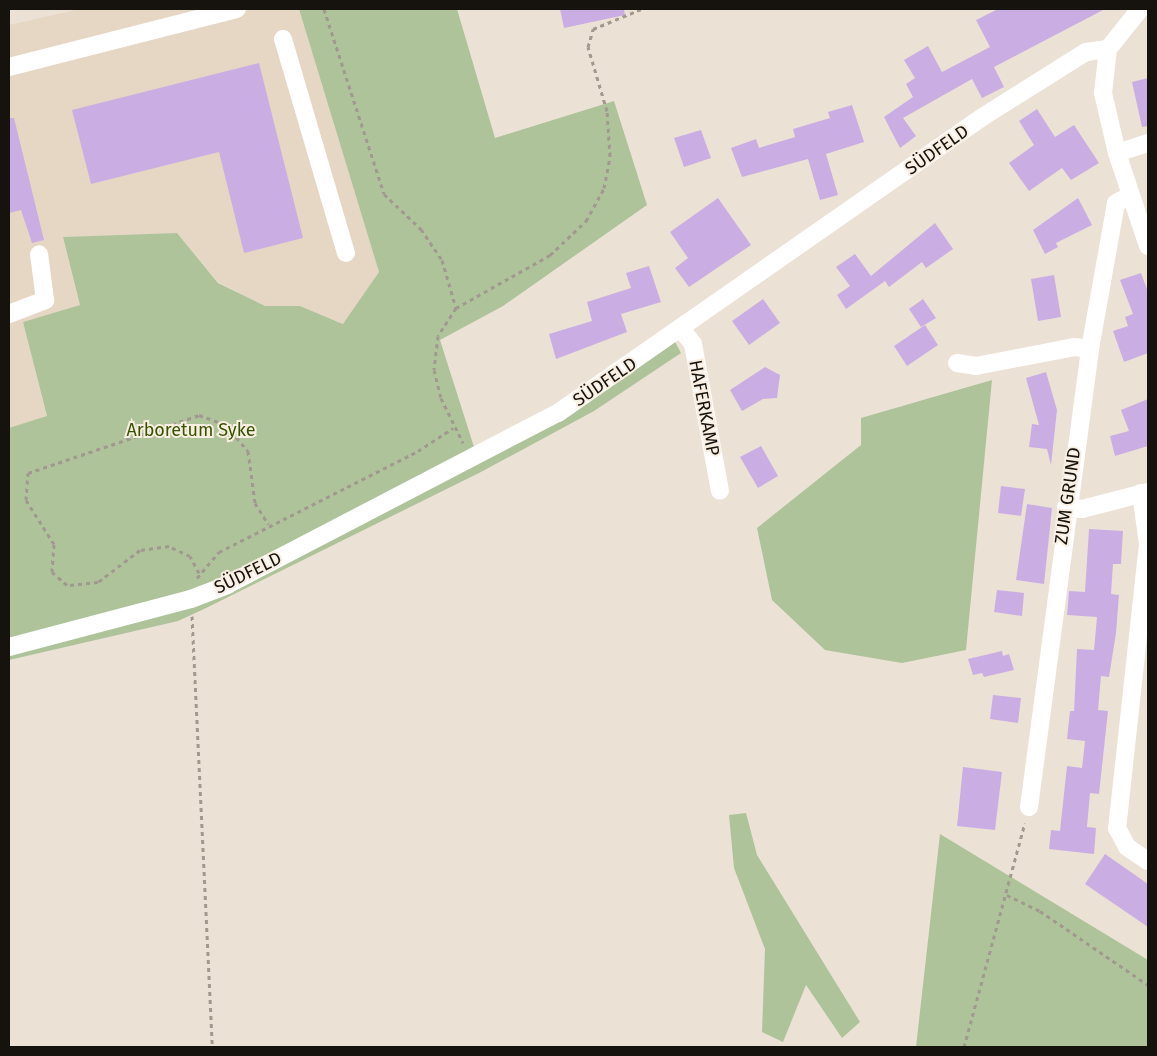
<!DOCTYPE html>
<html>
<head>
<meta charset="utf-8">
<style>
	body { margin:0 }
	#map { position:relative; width:1157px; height:1056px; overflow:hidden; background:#ece1d5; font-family:"Fira Sans",sans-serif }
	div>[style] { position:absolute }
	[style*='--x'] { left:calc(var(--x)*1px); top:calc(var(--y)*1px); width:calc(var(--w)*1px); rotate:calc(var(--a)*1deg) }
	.built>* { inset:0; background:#e6d6c4 }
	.green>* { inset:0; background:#aec39a }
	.building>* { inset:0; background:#caaee3 }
	.path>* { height:3px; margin-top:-1.5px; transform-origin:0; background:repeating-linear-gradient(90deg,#a1988f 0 4px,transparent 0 8px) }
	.minor>* { height:18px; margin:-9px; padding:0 9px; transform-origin:9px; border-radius:9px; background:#fff }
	span { translate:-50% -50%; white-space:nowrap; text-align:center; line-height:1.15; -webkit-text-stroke:4px #f9eee2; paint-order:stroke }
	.street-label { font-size:18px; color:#16130e }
	.park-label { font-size:18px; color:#355400 }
	.frame { position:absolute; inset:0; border:10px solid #16130e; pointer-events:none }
</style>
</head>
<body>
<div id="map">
	<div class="built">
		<i style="clip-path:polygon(80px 9px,299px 9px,379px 272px,344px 324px,300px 306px,265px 306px,218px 282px,177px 233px,63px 237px,80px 305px,23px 322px,47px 417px,9px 428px,9px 25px)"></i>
	</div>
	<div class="green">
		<i style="clip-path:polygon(299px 9px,457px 9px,495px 138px,614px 101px,647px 205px,503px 306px,440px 340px,474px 447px,561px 401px,667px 327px,681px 353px,594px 411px,481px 472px,204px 609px,178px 621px,9px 660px,9px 428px,47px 416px,23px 322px,80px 305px,63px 237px,177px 233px,218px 283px,265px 306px,300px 306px,343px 324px,379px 272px)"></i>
		<i style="clip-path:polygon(992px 380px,966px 650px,902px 663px,825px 650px,772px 600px,757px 528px,861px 445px,861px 418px)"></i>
		<i style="clip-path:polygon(746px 813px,757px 855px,860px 1022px,842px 1038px,806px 985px,783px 1042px,762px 1032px,765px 949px,734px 868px,729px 815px)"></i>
		<i style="clip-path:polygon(940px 834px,1148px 960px,1148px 1047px,916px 1047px)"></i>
	</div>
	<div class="building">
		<i style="clip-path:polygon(560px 9px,624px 9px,625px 15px,564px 28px)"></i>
		<i style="clip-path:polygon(998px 9px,1105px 9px,994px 67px,1004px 87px,982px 98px,972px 79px,903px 118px,916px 136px,900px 148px,884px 117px,913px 97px,906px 84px,915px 78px,904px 60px,928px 46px,942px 72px,990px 47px,976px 20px)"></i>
		<i style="clip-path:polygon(259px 63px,303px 238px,244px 253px,219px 152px,91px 184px,72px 110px)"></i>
		<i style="clip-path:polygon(1148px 78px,1148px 126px,1142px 127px,1132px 82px)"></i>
		<i style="clip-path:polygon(852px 105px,864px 142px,826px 154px,838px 195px,820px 200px,808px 159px,742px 177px,731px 148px,756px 139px,759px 148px,795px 137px,793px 129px,830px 118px,828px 112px)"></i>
		<i style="clip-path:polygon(1037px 109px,1055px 137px,1074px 125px,1099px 163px,1071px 180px,1062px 168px,1029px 191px,1009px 163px,1034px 145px,1019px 121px)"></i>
		<i style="clip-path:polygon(9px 118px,14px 118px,44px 240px,32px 243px,21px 210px,9px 213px)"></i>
		<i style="clip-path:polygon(701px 130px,711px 158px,684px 167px,674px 138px)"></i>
		<i style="clip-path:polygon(718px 198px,751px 245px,689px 287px,675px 268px,688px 258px,670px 232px)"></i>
		<i style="clip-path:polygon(1078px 198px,1092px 225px,1056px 243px,1058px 247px,1045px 254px,1033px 230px)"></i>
		<i style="clip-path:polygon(935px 223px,953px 249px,926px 268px,922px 262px,889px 287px,885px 281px,846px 309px,837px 295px,850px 286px,836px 267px,855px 254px,871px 276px)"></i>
		<i style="clip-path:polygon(649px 266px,661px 302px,621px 314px,627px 332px,556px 359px,549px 334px,592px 321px,587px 302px,631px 288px,626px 273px)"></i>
		<i style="clip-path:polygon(1141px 273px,1148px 292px,1148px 353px,1124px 362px,1113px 331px,1128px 326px,1125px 317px,1133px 314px,1120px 280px)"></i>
		<i style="clip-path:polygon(1054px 275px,1061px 317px,1038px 321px,1031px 279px)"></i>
		<i style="clip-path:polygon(763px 299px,780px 323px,749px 345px,732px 321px)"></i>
		<i style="clip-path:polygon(923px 299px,936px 318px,921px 327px,909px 309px)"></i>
		<i style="clip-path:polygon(925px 325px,938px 345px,907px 366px,894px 346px)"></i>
		<i style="clip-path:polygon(765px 367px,780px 375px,777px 398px,763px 399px,742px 411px,730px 390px)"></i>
		<i style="clip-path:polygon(1046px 372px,1057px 410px,1051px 465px,1047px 449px,1029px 447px,1032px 424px,1039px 425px,1026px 378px)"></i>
		<i style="clip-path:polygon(1148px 399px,1148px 446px,1115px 456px,1110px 436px,1129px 431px,1121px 410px)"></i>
		<i style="clip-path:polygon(761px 446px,778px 476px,758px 488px,740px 457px)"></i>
		<i style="clip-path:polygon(1001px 486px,1025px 489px,1021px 516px,998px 513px)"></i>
		<i style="clip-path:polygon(1027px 504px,1052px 508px,1044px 584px,1016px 580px)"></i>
		<i style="clip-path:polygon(1089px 529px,1123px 531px,1121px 564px,1113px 564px,1111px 594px,1119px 595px,1116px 633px,1109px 677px,1101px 676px,1098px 710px,1108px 711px,1099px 794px,1090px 793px,1087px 827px,1096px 828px,1094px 854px,1049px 849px,1051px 830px,1060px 831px,1067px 766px,1082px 768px,1085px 741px,1067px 739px,1070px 711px,1074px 711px,1077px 649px,1094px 650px,1097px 617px,1067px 615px,1069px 591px,1085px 592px)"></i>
		<i style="clip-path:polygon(997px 590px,1024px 593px,1022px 616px,994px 612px)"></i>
		<i style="clip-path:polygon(1002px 651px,1003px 656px,1009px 654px,1014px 670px,984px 677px,982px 673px,973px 675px,968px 659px)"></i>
		<i style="clip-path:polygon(993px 695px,1021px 698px,1018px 723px,990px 719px)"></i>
		<i style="clip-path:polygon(963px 767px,1002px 772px,995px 830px,957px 826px)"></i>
		<i style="clip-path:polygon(1105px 854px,1148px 884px,1148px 927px,1085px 884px)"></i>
	</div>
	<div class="path">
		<i style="--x:324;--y:9;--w:194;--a:72"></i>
		<i style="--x:384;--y:194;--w:51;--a:43.4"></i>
		<i style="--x:421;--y:229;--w:37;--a:56"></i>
		<i style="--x:442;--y:260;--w:50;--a:73.7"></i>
		<i style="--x:456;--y:308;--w:33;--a:123"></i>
		<i style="--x:438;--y:336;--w:34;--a:97"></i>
		<i style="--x:434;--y:370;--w:29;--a:76"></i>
		<i style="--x:441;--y:398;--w:50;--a:63.9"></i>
		<i style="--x:456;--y:308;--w:108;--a:-29.4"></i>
		<i style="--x:550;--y:255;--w:50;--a:-43.4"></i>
		<i style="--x:586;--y:221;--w:38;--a:-61"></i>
		<i style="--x:604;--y:188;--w:33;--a:-79"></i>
		<i style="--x:610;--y:156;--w:45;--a:-93.8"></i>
		<i style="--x:607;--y:111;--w:67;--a:-106.5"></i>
		<i style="--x:588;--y:47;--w:19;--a:-74"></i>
		<i style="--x:593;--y:29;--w:52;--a:-22.6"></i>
		<i style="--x:199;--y:573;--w:19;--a:-118"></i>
		<i style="--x:190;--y:556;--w:23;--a:-155"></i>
		<i style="--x:169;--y:546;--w:29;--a:172"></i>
		<i style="--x:140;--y:550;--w:53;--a:142.7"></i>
		<i style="--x:98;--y:582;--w:31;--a:174"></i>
		<i style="--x:67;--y:585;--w:20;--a:-139"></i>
		<i style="--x:52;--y:572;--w:28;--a:-86"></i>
		<i style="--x:54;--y:544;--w:52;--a:-122.5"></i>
		<i style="--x:26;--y:500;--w:27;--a:-86"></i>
		<i style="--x:28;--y:473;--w:181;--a:-18.7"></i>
		<i style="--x:199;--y:415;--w:29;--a:20"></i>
		<i style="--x:226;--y:425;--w:34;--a:50"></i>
		<i style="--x:248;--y:451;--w:52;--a:82.3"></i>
		<i style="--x:255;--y:503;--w:25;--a:58"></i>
		<i style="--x:197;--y:578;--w:34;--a:-50"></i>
		<i style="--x:219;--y:552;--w:223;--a:-26.9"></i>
		<i style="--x:418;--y:451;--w:42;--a:-33.3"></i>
		<i style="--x:192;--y:616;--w:431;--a:87.3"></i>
		<i style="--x:1007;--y:895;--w:37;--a:26"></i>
		<i style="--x:1040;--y:911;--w:131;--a:34.4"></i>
		<i style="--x:964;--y:1047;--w:232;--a:-74.8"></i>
	</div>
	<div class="minor">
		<i style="--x:1140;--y:9;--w:51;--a:128.7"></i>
		<i style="--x:1108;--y:49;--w:44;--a:96.5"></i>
		<i style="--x:1103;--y:93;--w:62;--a:76.9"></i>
		<i style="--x:1117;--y:153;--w:98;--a:71.6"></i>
		<i style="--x:283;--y:39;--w:223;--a:73.6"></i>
		<i style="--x:9;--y:67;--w:235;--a:-14.3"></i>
		<i style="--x:1117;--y:153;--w:33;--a:-18"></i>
		<i style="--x:9;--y:314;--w:39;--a:-21"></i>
		<i style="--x:45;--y:300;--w:46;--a:-97.4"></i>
		<i style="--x:681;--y:329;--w:19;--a:51"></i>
		<i style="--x:693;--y:344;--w:149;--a:79.6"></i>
		<i style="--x:957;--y:363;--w:19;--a:9"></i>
		<i style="--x:976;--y:366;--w:101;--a:-10.9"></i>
		<i style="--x:1075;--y:347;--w:15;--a:8"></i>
		<i style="--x:1141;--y:493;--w:51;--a:82.2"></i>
		<i style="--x:1148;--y:544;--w:286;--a:96.2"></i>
		<i style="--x:1117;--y:828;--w:21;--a:62"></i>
		<i style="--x:1127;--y:847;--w:25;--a:34"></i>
		<i style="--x:1066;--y:507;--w:16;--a:7"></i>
		<i style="--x:1082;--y:509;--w:68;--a:-14.4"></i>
		<i style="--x:9;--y:647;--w:188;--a:-14.8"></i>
		<i style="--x:191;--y:599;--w:39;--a:-21"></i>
		<i style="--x:227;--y:585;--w:373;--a:-27.5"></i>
		<i style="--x:558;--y:413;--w:519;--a:-34.88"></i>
		<i style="--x:984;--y:116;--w:120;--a:-32.1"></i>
		<i style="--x:1086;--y:52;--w:22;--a:-8"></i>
		<i style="--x:1029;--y:807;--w:462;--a:-82.4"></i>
		<i style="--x:1090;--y:349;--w:148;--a:-79.9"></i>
		<i style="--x:1116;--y:203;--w:16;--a:-27"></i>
	</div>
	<div class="street-label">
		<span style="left:937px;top:150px;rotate:-35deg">SÜDFELD</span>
		<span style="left:605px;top:382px;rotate:-34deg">SÜDFELD</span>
		<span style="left:704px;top:408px;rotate:79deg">HAFERKAMP</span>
		<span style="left:1068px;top:496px;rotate:-82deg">ZUM GRUND</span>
		<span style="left:248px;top:573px;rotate:-26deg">SÜDFELD</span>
	</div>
	<div class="park-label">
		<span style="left:191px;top:430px">Arboretum Syke</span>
	</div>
	<div class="frame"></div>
</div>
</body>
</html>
